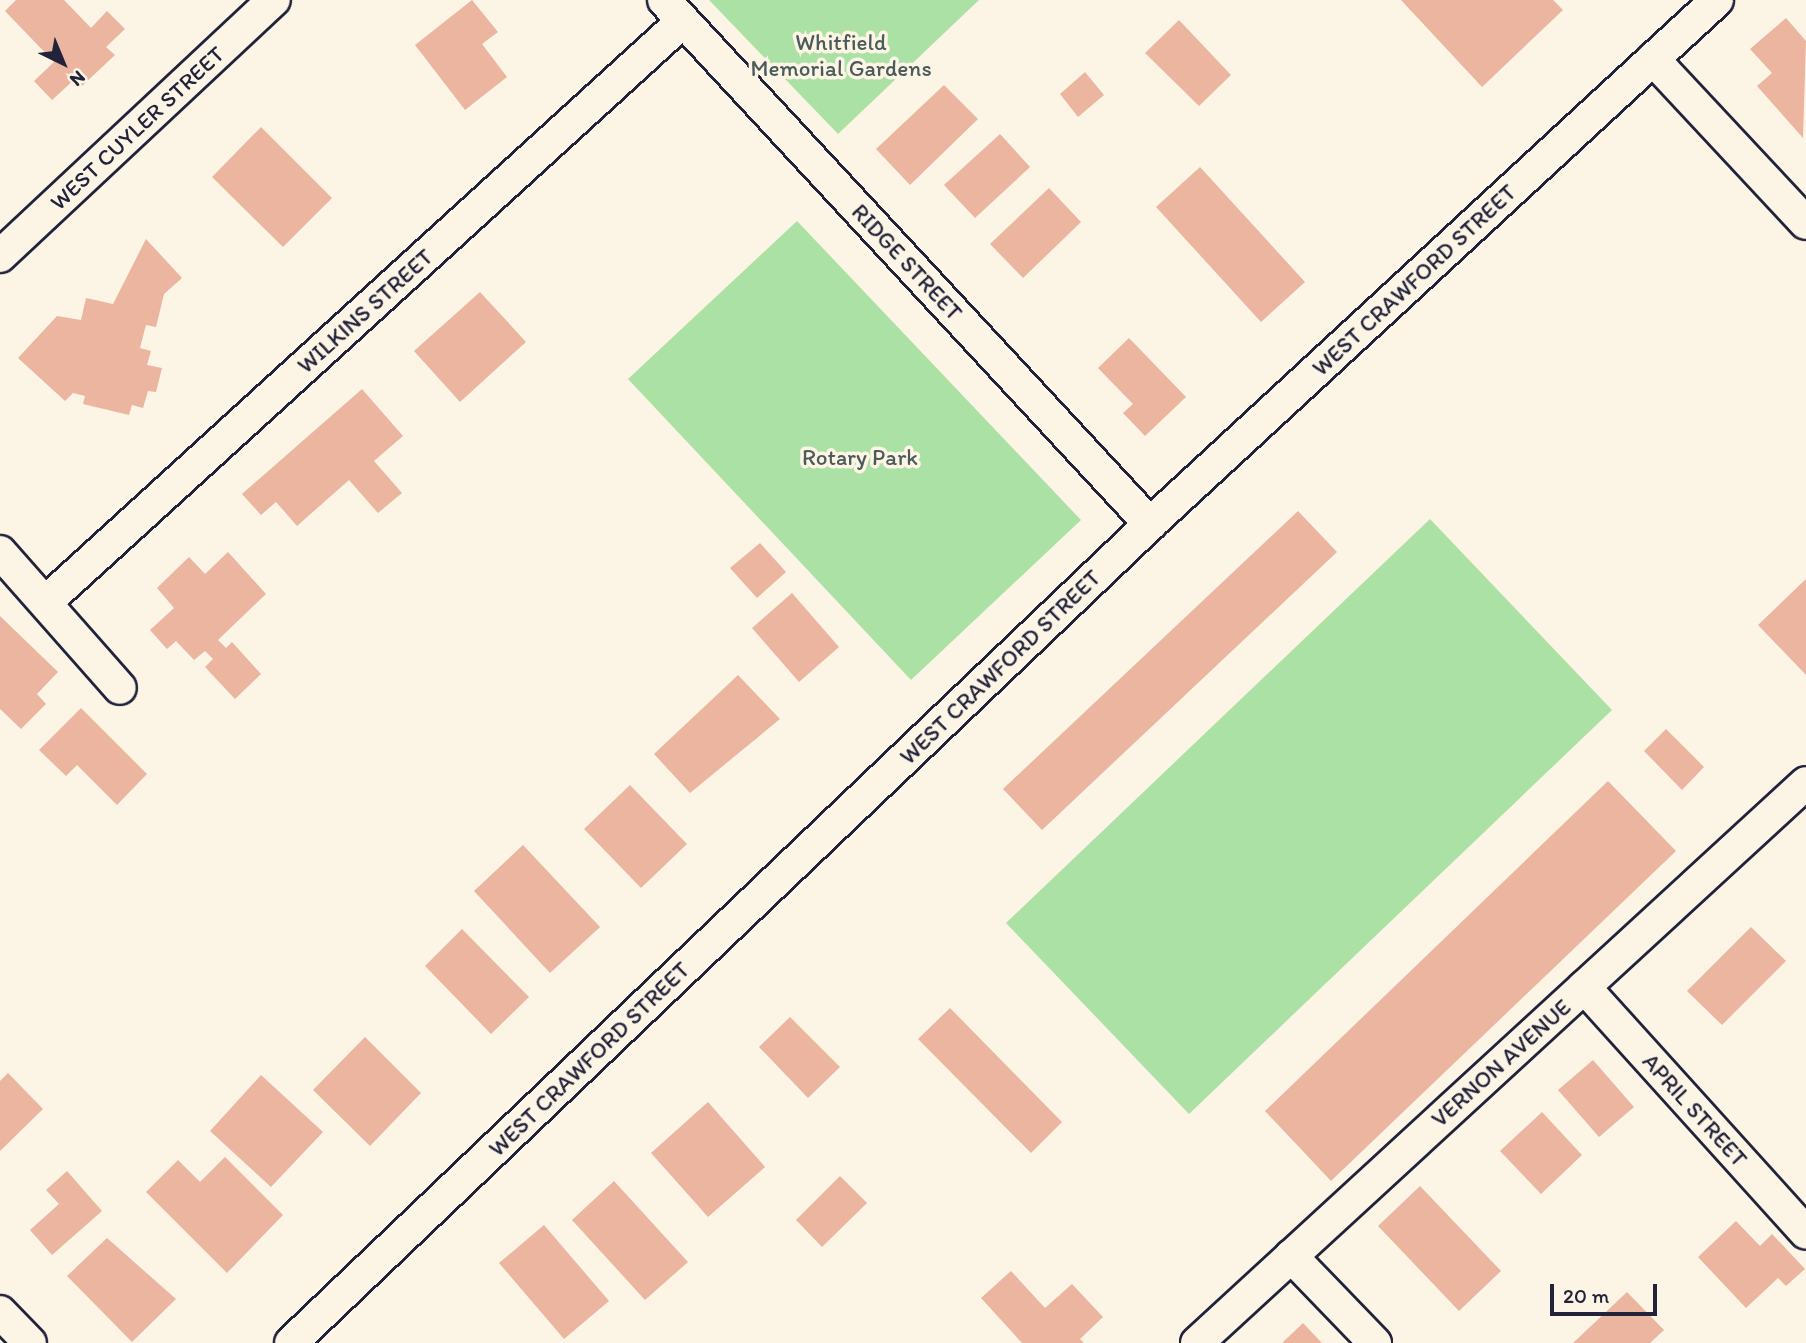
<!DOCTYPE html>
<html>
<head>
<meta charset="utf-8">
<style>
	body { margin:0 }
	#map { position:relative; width:1806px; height:1343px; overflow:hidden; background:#fcf5e5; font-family:Itim,sans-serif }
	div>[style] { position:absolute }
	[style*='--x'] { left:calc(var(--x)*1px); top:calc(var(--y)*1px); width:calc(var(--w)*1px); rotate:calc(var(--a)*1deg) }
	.green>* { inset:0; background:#abe1a4 }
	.building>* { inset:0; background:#ebb5a0 }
	.roads { filter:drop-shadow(2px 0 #22223b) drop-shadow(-2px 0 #22223b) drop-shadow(0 2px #22223b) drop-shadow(0 -2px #22223b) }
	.street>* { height:32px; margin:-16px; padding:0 16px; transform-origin:16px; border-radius:16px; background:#fcf5e5 }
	span { translate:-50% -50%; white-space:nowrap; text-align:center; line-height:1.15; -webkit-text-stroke:7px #fcf5e5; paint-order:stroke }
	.park-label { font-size:23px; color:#4b5b5a }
	.street-label { font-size:23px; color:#22223b }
	.north { position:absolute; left:28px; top:28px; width:70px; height:70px; -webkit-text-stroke:5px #fcf5e5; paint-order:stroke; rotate:137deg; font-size:19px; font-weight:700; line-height:28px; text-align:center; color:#22223b }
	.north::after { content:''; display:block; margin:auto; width:24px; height:32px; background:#22223b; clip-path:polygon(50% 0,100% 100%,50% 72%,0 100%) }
	.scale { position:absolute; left:1550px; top:1284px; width:107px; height:32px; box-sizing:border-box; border:4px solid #22223b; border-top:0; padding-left:9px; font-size:21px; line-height:24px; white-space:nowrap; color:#22223b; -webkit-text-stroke:5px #fcf5e5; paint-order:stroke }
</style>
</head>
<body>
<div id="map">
	<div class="green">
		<i style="clip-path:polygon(709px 0,979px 0,838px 134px)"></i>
		<i style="clip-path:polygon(797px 221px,1081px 520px,911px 680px,628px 379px)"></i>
		<i style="clip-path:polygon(1430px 519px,1612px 710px,1189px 1114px,1006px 923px)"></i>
	</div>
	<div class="building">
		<i style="clip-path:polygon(16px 0,64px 0,91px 28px,107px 11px,125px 29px,106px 47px,115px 55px,82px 86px,75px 79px,52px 100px,34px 81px,54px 62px,5px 11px)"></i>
		<i style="clip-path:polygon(472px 0,498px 32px,482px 44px,507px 77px,465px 110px,415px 45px)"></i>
		<i style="clip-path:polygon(1401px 0,1553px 0,1563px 10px,1482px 87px)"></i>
		<i style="clip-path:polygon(1786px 18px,1806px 41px,1803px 138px,1757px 86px,1772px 73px,1750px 49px)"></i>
		<i style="clip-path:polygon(1179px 20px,1231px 75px,1199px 106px,1145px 53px)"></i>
		<i style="clip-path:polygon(1085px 72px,1104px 95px,1078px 117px,1060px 94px)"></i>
		<i style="clip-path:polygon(944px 85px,978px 119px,910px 185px,876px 149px)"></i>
		<i style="clip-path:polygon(261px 127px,332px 198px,283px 247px,212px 177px)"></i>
		<i style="clip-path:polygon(1000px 134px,1030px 167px,975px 218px,944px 185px)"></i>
		<i style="clip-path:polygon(1200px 167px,1305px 282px,1261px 322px,1156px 207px)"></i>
		<i style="clip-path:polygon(1049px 188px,1081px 222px,1023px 278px,990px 244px)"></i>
		<i style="clip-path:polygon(146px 239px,182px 278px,164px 294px,156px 327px,146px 325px,140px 348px,151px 351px,147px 365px,162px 368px,156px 392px,148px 391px,143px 408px,132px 405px,129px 415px,83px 404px,85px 396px,73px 393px,65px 401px,18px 358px,57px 316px,81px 320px,86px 298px,113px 304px)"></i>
		<i style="clip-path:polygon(480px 292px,526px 342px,460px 402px,414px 351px)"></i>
		<i style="clip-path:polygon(1129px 338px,1186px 397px,1145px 436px,1123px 413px,1133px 404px,1098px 368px)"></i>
		<i style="clip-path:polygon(362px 389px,403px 436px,374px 461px,402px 493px,378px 513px,349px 480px,297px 526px,276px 502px,261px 515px,242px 494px)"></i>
		<i style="clip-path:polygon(1298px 511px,1337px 552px,1042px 830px,1003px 789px)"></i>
		<i style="clip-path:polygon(760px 543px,786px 572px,757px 598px,730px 568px)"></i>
		<i style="clip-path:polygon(228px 552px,266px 594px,218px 640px,226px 648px,232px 642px,261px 674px,235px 699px,205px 667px,213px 659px,205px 651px,194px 660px,176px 641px,167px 649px,150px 630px,174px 608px,157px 588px,189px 557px,205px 574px)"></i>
		<i style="clip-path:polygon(1806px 579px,1806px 675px,1758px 625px)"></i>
		<i style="clip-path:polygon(792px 593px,839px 647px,799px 682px,752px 628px)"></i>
		<i style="clip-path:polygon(0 616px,58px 672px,37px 694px,46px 704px,21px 729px,0 709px)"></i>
		<i style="clip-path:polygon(738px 675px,780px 719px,690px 793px,654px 754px)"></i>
		<i style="clip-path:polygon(81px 708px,147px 774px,117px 805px,77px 765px,66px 776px,39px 750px)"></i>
		<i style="clip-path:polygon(1666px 729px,1704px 767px,1682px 790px,1644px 751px)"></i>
		<i style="clip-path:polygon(1608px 781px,1676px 851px,1331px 1181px,1265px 1111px)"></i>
		<i style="clip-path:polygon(630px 785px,687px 844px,641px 888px,584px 829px)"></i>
		<i style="clip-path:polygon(523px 845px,600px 927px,550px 973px,474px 891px)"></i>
		<i style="clip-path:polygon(1751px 927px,1786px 961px,1722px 1025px,1687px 991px)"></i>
		<i style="clip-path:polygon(462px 929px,529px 997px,491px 1034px,425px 966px)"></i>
		<i style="clip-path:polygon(950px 1008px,1062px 1122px,1031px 1153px,918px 1039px)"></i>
		<i style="clip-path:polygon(790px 1017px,840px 1067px,808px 1098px,759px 1047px)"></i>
		<i style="clip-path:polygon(365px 1037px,421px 1093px,370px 1146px,313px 1090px)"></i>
		<i style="clip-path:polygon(1593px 1060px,1634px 1107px,1599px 1137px,1558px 1090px)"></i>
		<i style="clip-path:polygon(8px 1073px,43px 1109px,0 1151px,0 1081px)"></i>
		<i style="clip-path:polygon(261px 1075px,323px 1132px,271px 1187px,210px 1131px)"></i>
		<i style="clip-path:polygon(708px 1102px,765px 1167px,708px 1217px,651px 1153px)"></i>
		<i style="clip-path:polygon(1542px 1112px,1582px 1155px,1541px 1194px,1500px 1151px)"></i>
		<i style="clip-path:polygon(225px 1157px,283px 1215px,227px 1273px,146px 1192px,178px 1160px,200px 1182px)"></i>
		<i style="clip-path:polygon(67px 1171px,102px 1211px,52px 1255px,30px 1230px,59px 1204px,46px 1190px)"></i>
		<i style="clip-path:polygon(840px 1176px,867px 1203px,822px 1247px,796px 1220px)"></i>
		<i style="clip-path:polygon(614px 1181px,688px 1262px,645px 1300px,572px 1220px)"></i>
		<i style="clip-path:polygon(1420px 1186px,1501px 1271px,1459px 1311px,1378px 1226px)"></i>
		<i style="clip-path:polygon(1736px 1221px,1760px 1246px,1772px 1234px,1805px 1269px,1786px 1286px,1778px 1278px,1746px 1308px,1698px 1257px)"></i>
		<i style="clip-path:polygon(544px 1225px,609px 1301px,564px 1339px,499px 1263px)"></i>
		<i style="clip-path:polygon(107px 1238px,176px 1299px,132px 1342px,67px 1276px)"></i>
		<i style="clip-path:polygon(1011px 1271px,1045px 1308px,1072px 1284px,1103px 1317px,1080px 1339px,1084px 1343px,1022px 1343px,981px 1298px)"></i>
		<i style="clip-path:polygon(1627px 1292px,1664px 1330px,1650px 1343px,1573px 1343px)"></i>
		<i style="clip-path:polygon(1303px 1323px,1322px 1343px,1282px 1343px)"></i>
	</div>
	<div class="roads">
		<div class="street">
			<i style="--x:664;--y:0;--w:715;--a:47.15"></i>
			<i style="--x:1653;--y:59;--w:224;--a:47"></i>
			<i style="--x:0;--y:256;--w:375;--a:-43.1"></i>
			<i style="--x:0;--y:552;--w:181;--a:48.6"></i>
			<i style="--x:47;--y:601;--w:861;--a:-42.36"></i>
			<i style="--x:1584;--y:987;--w:331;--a:47.9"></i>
			<i style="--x:1291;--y:1256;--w:121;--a:46"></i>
			<i style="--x:0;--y:1312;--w:43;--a:45.9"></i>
			<i style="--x:291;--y:1343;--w:1187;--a:-43.63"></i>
			<i style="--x:1150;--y:524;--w:772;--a:-42.74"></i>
			<i style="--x:1197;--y:1343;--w:827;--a:-42.6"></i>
		</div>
	</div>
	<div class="park-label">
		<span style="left:841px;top:55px">Whitfield<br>Memorial Gardens</span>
		<span style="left:860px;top:457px">Rotary Park</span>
	</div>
	<div class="street-label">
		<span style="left:137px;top:128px;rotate:-43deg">WEST CUYLER STREET</span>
		<span style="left:907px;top:262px;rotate:47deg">RIDGE STREET</span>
		<span style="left:1414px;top:280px;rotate:-43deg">WEST CRAWFORD STREET</span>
		<span style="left:365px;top:311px;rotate:-42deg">WILKINS STREET</span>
		<span style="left:1000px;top:667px;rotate:-44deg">WEST CRAWFORD STREET</span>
		<span style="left:589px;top:1059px;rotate:-44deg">WEST CRAWFORD STREET</span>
		<span style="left:1501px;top:1063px;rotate:-42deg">VERNON AVENUE</span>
		<span style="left:1695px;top:1110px;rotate:48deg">APRIL STREET</span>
	</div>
	<div class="north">N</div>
	<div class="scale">20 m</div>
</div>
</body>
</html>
